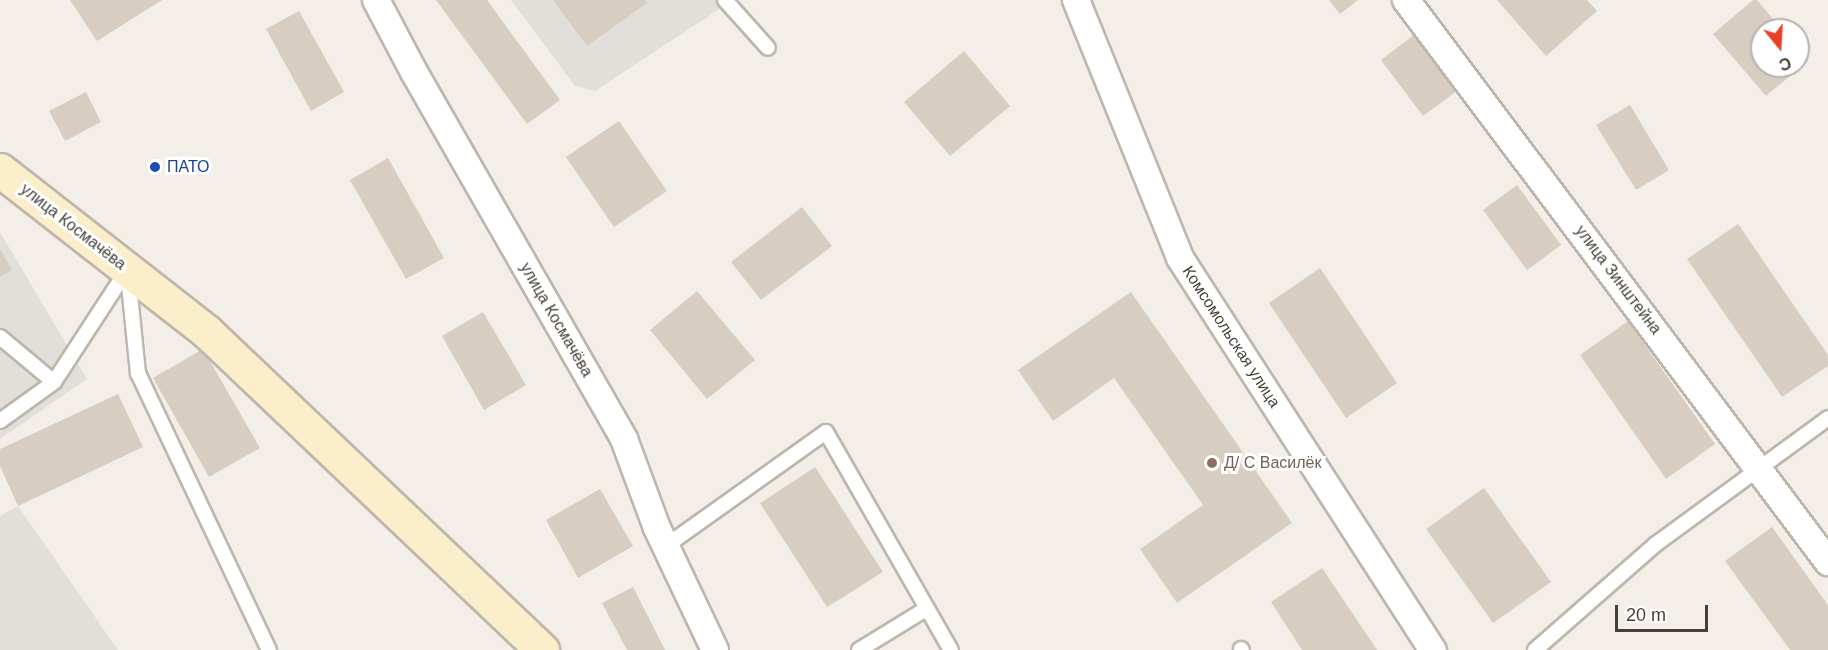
<!DOCTYPE html>
<html>
<head>
<meta charset="utf-8">
<style>
	body { margin:0 }
	#map { position:relative; width:1828px; height:650px; overflow:hidden; background:#f3efe8; font-family:Helvetica,sans-serif }
	div>[style] { position:absolute }
	[style*='--x'] { left:calc(var(--x)*1px); top:calc(var(--y)*1px); width:calc(var(--w)*1px); rotate:calc(var(--a)*1deg) }
	.industrial>* { inset:0; background:#e2ded9 }
	.building>* { inset:0; background:#d7cdc1 }
	.roads { filter:drop-shadow(2px 0 #beb6ab) drop-shadow(-2px 0 #beb6ab) drop-shadow(0 2px #beb6ab) drop-shadow(0 -2px #beb6ab) }
	.service>* { height:14px; margin:-7px; padding:0 7px; transform-origin:7px; border-radius:7px; background:#fff }
	.minor>* { height:26px; margin:-13px; padding:0 13px; transform-origin:13px; border-radius:13px; background:#fff }
	.secondary>* { height:33px; margin:-16.5px; padding:0 16.5px; transform-origin:16.5px; border-radius:16.5px; background:#fbeeca }
	.dots>* { width:16px; height:16px; translate:-50% -50%; box-sizing:border-box; border:3px solid #fff; border-radius:50% }
	span { translate:-50% -50%; white-space:nowrap; text-align:center; line-height:1.15; -webkit-text-stroke:6px #fff; paint-order:stroke }
	.transit-label { font-size:16px; color:#164399 }
	.left { translate:0 -50%; text-align:left }
	.street-label { font-size:16px; color:#453f37 }
	.education-label { font-size:16px; color:#785e54 }
	.north { position:absolute; left:1750px; top:18px; width:60px; height:60px; box-sizing:border-box; background:#fff; border:2px solid #b5b2af; border-radius:50%; rotate:162deg; font-size:16px; font-weight:700; line-height:24px; text-align:center; color:#453f37 }
	.north::after { content:''; display:block; margin:auto; width:21px; height:27px; background:#ec3e26; clip-path:polygon(50% 0,100% 100%,50% 72%,0 100%) }
	.scale { position:absolute; left:1615px; top:605px; width:93px; height:27px; box-sizing:border-box; border:3px solid #453f37; border-top:0; padding-left:8px; font-size:18px; line-height:21px; white-space:nowrap; color:#453f37; -webkit-text-stroke:4px #fff; paint-order:stroke }
</style>
</head>
<body>
<div id="map">
	<div class="industrial">
		<i style="clip-path:polygon(511px 0,733px 0,595px 91px,575px 86px)"></i>
		<i style="clip-path:polygon(0 232px,87px 379px,0 439px)"></i>
		<i style="clip-path:polygon(18px 506px,118px 650px,0 650px,0 516px)"></i>
	</div>
	<div class="building">
		<i style="clip-path:polygon(70px 0,162px 0,97px 41px)"></i>
		<i style="clip-path:polygon(436px 0,487px 0,560px 100px,527px 124px)"></i>
		<i style="clip-path:polygon(553px 0,645px 0,647px 3px,587px 46px)"></i>
		<i style="clip-path:polygon(1329px 0,1358px 0,1340px 14px)"></i>
		<i style="clip-path:polygon(1497px 0,1587px 0,1597px 11px,1546px 56px)"></i>
		<i style="clip-path:polygon(1753px 0,1757px 0,1782px 30px,1762px 30px,1762px 66px,1798px 66px,1798px 48px,1808px 61px,1766px 96px,1713px 34px)"></i>
		<i style="clip-path:polygon(299px 11px,344px 92px,311px 111px,266px 29px)"></i>
		<i style="clip-path:polygon(1415px 34px,1458px 90px,1423px 116px,1381px 60px)"></i>
		<i style="clip-path:polygon(964px 51px,1010px 106px,950px 156px,904px 102px)"></i>
		<i style="clip-path:polygon(86px 92px,101px 122px,65px 141px,49px 111px)"></i>
		<i style="clip-path:polygon(1630px 105px,1669px 170px,1636px 190px,1596px 125px)"></i>
		<i style="clip-path:polygon(619px 121px,667px 191px,614px 227px,566px 157px)"></i>
		<i style="clip-path:polygon(388px 158px,444px 258px,406px 279px,350px 180px)"></i>
		<i style="clip-path:polygon(1517px 185px,1561px 245px,1527px 270px,1483px 210px)"></i>
		<i style="clip-path:polygon(802px 207px,832px 246px,761px 300px,731px 262px)"></i>
		<i style="clip-path:polygon(1738px 224px,1828px 355px,1828px 366px,1782px 397px,1687px 259px)"></i>
		<i style="clip-path:polygon(0 249px,12px 270px,0 277px)"></i>
		<i style="clip-path:polygon(1320px 268px,1397px 383px,1346px 418px,1269px 303px)"></i>
		<i style="clip-path:polygon(697px 291px,755px 360px,707px 399px,650px 330px)"></i>
		<i style="clip-path:polygon(1131px 292px,1292px 523px,1177px 603px,1140px 549px,1203px 505px,1114px 378px,1053px 421px,1018px 370px)"></i>
		<i style="clip-path:polygon(483px 312px,526px 385px,484px 410px,442px 336px)"></i>
		<i style="clip-path:polygon(1628px 321px,1715px 444px,1666px 479px,1580px 355px)"></i>
		<i style="clip-path:polygon(203px 349px,260px 448px,209px 477px,153px 378px)"></i>
		<i style="clip-path:polygon(118px 394px,143px 447px,18px 506px,0 466px,0 449px)"></i>
		<i style="clip-path:polygon(815px 467px,883px 572px,827px 607px,760px 503px)"></i>
		<i style="clip-path:polygon(1484px 488px,1551px 582px,1493px 623px,1426px 529px)"></i>
		<i style="clip-path:polygon(600px 489px,633px 546px,578px 578px,546px 520px)"></i>
		<i style="clip-path:polygon(1772px 527px,1828px 605px,1828px 650px,1790px 650px,1725px 561px)"></i>
		<i style="clip-path:polygon(1322px 568px,1377px 650px,1302px 650px,1271px 602px)"></i>
		<i style="clip-path:polygon(633px 587px,665px 650px,627px 650px,602px 603px)"></i>
	</div>
	<div class="roads">
		<div class="service">
			<i style="--x:725;--y:0;--w:64;--a:48.1"></i>
			<i style="--x:128;--y:275;--w:99;--a:84.2"></i>
			<i style="--x:138;--y:373;--w:306;--a:64.7"></i>
			<i style="--x:0;--y:337;--w:70;--a:39.8"></i>
			<i style="--x:0;--y:421;--w:67;--a:-35.8"></i>
			<i style="--x:54;--y:382;--w:134;--a:-56.9"></i>
			<i style="--x:666;--y:546;--w:196;--a:-35.5"></i>
			<i style="--x:826;--y:432;--w:251;--a:60.2"></i>
			<i style="--x:1241;--y:649;--w:1;--a:45"></i>
			<i style="--x:859;--y:650;--w:79;--a:-31.5"></i>
			<i style="--x:1535;--y:650;--w:161;--a:-41.2"></i>
			<i style="--x:1656;--y:544;--w:213;--a:-36.2"></i>
		</div>
		<div class="minor">
			<i style="--x:376;--y:0;--w:81;--a:62.2"></i>
			<i style="--x:414;--y:72;--w:423;--a:60.2"></i>
			<i style="--x:624;--y:439;--w:95;--a:69.7"></i>
			<i style="--x:657;--y:528;--w:135;--a:64.6"></i>
			<i style="--x:1076;--y:0;--w:278;--a:68"></i>
			<i style="--x:1180;--y:258;--w:467;--a:57.2"></i>
			<i style="--x:1406;--y:0;--w:703;--a:53.1"></i>
		</div>
		<div class="secondary">
			<i style="--x:0;--y:170;--w:263;--a:38"></i>
			<i style="--x:207;--y:332;--w:462;--a:43.5"></i>
		</div>
	</div>
	<div class="dots">
		<i style="left:155px;top:167px;background:#1a4fb4"></i>
		<i style="left:1212px;top:463px;background:#8d6e63"></i>
	</div>
	<div class="transit-label">
		<span class="left" style="left:167px;top:167px">ПАТО</span>
	</div>
	<div class="street-label">
		<span style="left:73px;top:227px;rotate:38deg">улица Космачёва</span>
		<span style="left:1618px;top:280px;rotate:53deg">улица Зинштейна</span>
		<span style="left:556px;top:320px;rotate:60deg">улица Космачёва</span>
		<span style="left:1231px;top:337px;rotate:57deg">Комсомольская улица</span>
	</div>
	<div class="education-label">
		<span class="left" style="left:1224px;top:463px">Д/ С Василёк</span>
	</div>
	<div class="north">С</div>
	<div class="scale">20 m</div>
</div>
</body>
</html>
